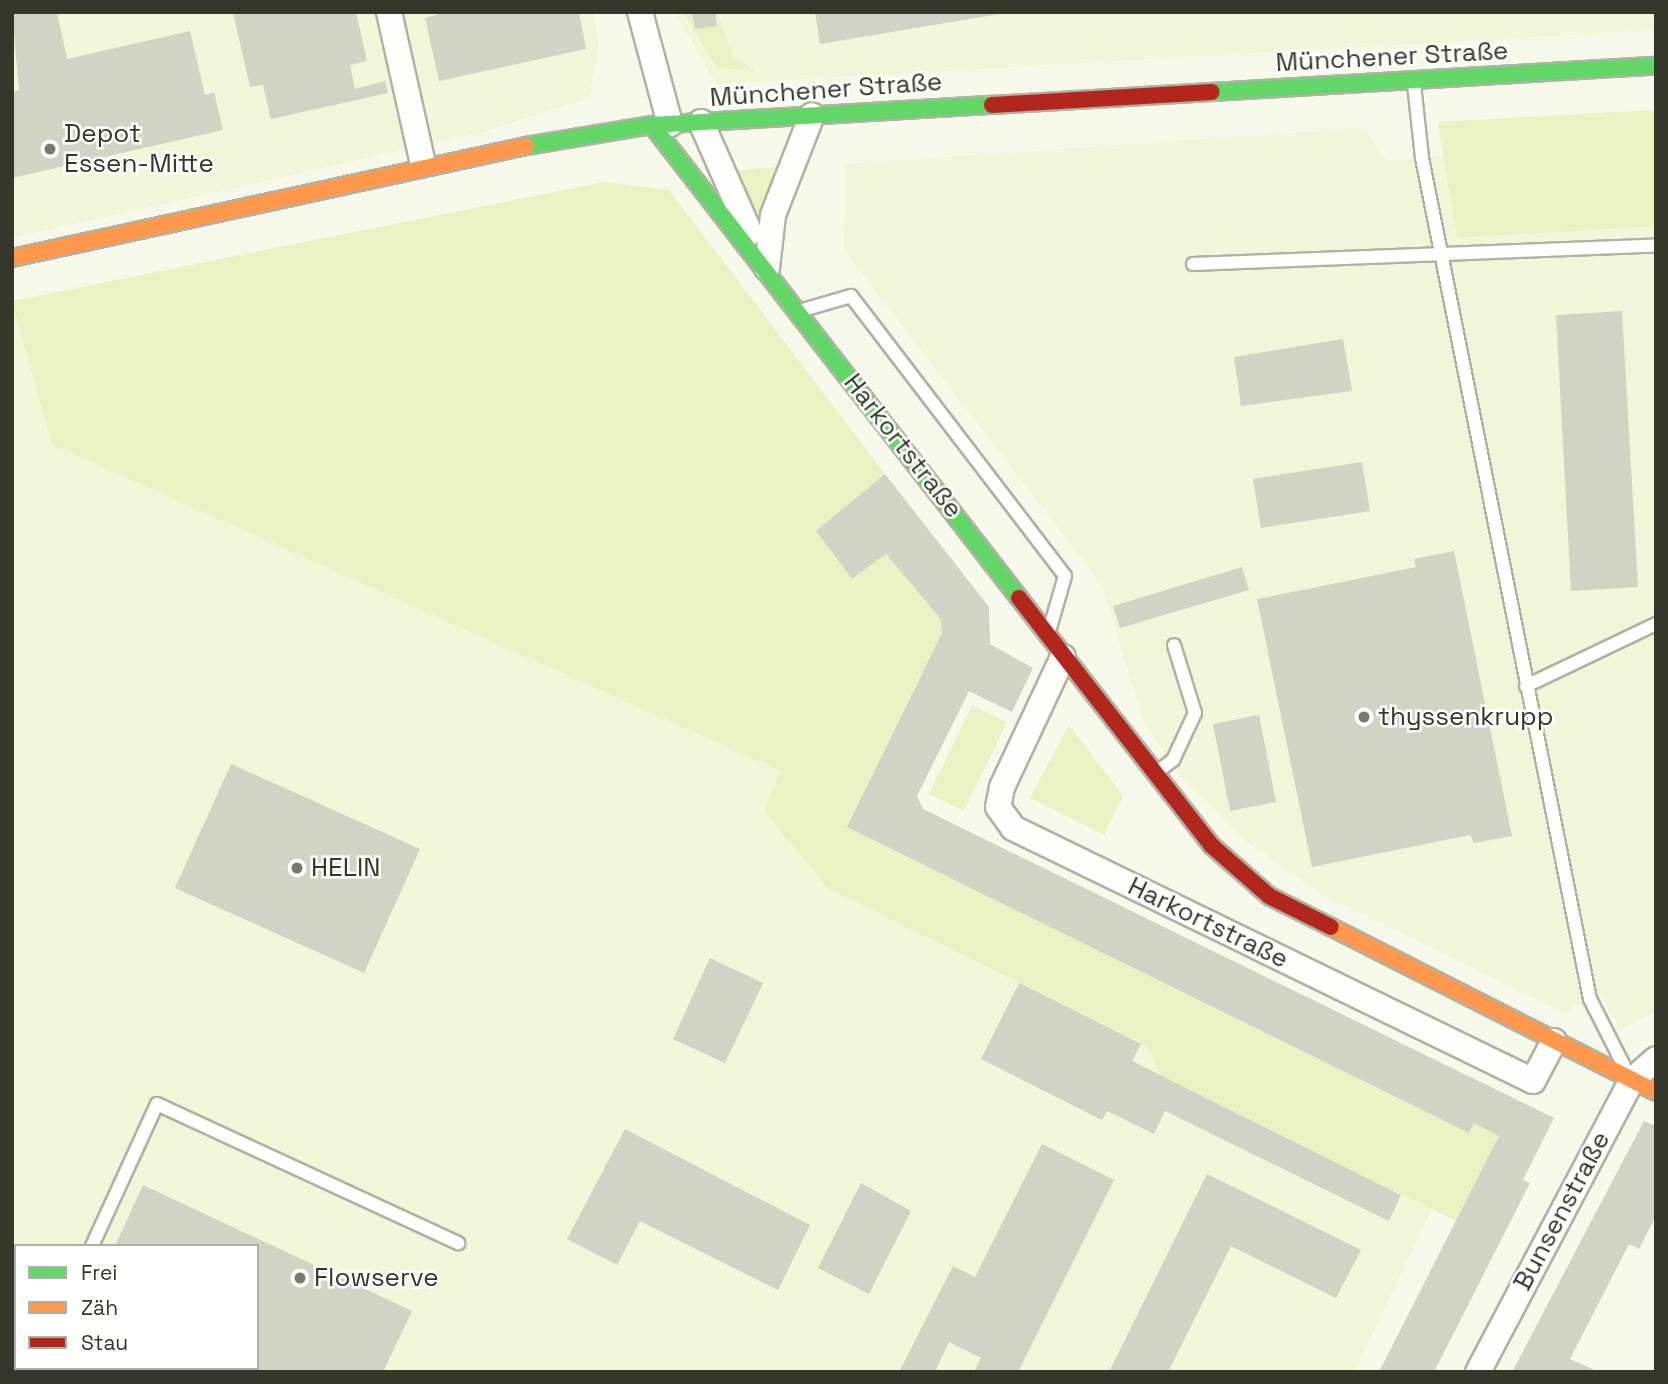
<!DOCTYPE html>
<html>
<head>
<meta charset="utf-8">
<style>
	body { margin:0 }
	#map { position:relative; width:1668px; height:1384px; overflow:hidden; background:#f6f9e9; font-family:"Space Grotesk",sans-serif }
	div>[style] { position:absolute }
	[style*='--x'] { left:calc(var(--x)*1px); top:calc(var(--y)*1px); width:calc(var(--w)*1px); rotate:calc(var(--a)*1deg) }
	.built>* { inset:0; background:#f0f6d7 }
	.green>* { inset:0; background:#eaf2c3 }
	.building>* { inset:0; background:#d1d3c5 }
	.roads { filter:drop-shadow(2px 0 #afb2a4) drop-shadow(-2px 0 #afb2a4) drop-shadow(0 2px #afb2a4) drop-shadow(0 -2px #afb2a4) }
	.lane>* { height:12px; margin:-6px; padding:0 6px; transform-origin:6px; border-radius:6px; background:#fefefc }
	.street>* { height:24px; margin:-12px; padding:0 12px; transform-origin:12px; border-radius:12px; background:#fefefc }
	.fast>* { height:16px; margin:-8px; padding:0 8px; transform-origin:8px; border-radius:8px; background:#63d668 }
	.slow>* { height:16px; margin:-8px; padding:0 8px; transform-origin:8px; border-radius:8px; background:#ff974d }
	.jam>* { height:16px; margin:-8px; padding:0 8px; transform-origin:8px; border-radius:8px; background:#b3261e }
	.dots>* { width:19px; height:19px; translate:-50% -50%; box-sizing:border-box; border:4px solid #fff; border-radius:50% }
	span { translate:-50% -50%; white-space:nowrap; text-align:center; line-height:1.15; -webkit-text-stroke:5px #fff; paint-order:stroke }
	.street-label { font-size:26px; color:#343729 }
	.poi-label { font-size:26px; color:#343729 }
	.left { translate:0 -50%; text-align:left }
	.frame { position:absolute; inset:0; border:14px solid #343729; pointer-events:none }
	.legend { position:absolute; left:14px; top:1244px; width:245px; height:126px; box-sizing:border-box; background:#fff; border:2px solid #aeafa9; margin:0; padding:9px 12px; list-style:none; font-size:21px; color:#343729 }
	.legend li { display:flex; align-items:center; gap:14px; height:35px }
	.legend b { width:35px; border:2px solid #aeafa9 }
</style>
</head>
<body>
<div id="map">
	<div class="built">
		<i style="clip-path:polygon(12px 12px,593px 12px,599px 46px,589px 98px,479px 133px,12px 238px)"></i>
		<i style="clip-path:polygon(675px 12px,1656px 12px,1656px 30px,716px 84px)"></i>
		<i style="clip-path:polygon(1656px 110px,1656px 1012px,1620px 1030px,1602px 997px,1579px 1002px,1565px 1014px,1323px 895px,1243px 839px,1183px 780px,1143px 721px,1102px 585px,844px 250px,846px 164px,1363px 128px,1387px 161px,1443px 156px,1438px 122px)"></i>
		<i style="clip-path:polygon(evenodd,604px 182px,669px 190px,885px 474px,832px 519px,594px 682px,782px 771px,851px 900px,1148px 1047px,1160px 1075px,1432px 1209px,1354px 1372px,12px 1372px,12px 301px,604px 182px,16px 1246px,257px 1246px,257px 1368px,16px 1368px,16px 1246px)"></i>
	</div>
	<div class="green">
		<i style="clip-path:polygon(683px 12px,717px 12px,733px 56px,756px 71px,717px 68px)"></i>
		<i style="clip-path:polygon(1656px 110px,1656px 226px,1457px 238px,1438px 122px)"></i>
		<i style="clip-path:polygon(776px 167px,759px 215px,733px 171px)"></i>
		<i style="clip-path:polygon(604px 182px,669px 190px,885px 474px,816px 531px,852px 579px,886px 554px,940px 618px,942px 633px,847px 827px,1469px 1133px,1474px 1123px,1499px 1136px,1456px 1221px,1160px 1075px,1148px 1047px,828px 888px,764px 811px,781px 771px,52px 444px,12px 301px)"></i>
		<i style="clip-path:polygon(972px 705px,1007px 722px,964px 811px,929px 794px)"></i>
		<i style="clip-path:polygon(1069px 725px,1123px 796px,1104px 835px,1030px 798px)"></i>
	</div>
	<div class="building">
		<i style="clip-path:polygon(12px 12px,57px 12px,67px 59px,190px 31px,205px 95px,214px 92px,223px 130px,12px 178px,12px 92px,19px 90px)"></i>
		<i style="clip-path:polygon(233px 12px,356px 12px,367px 61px,350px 65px,355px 89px,385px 81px,388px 93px,271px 119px,263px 85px,250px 87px)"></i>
		<i style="clip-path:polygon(447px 12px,579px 12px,586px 49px,439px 81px,425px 18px)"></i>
		<i style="clip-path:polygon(692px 12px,715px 12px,717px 26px,695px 29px)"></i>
		<i style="clip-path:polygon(815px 12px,999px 12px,999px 14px,820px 44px)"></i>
		<i style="clip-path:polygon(1622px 311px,1638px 587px,1571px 591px,1556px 315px)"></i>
		<i style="clip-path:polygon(1343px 339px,1352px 391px,1241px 406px,1234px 357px)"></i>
		<i style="clip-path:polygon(1362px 462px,1370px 511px,1261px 528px,1253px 479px)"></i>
		<i style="clip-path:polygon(885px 474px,989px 607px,990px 644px,1033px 668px,1012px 712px,969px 691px,917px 796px,923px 809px,1554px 1118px,1523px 1180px,1530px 1183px,1434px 1372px,1379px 1372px,1499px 1136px,1474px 1123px,1469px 1133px,847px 827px,942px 633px,940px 618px,886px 554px,852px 579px,816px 531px)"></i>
		<i style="clip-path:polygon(1454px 551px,1512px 836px,1474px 843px,1470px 835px,1312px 867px,1257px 599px,1416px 567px,1414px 559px)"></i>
		<i style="clip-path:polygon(1242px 567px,1249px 590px,1120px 628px,1113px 606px)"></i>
		<i style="clip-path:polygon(1259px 715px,1276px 802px,1230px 811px,1213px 724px)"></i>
		<i style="clip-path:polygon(231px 764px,420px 849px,364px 973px,175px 888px)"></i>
		<i style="clip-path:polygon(710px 958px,763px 983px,725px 1063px,673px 1039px)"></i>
		<i style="clip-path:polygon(1019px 983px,1141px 1044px,1132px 1061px,1401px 1195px,1389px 1221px,1165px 1111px,1154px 1134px,1107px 1111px,1102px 1120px,981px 1059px)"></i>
		<i style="clip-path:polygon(1644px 1121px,1656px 1126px,1656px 1216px,1639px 1249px,1629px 1244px,1570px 1359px,1599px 1372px,1512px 1372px)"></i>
		<i style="clip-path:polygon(625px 1129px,810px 1225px,778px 1290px,640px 1221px,617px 1265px,567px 1239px)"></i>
		<i style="clip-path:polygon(1042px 1144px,1114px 1180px,1018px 1372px,974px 1372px,981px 1358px,949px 1342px,935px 1372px,899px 1372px,953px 1266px,975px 1277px)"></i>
		<i style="clip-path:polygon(1207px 1174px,1361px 1250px,1336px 1298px,1231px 1246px,1168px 1372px,1109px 1372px)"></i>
		<i style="clip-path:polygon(861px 1183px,911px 1211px,869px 1294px,818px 1268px)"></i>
		<i style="clip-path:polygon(143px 1185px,412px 1311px,383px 1372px,56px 1372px,257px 1368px,257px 1246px,115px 1246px)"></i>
	</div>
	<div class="roads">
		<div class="lane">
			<i style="--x:1414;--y:84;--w:74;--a:83.8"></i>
			<i style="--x:1422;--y:158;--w:858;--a:78.7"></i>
			<i style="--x:1590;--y:999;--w:75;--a:63.1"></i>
			<i style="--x:1193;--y:264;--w:463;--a:-2.3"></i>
			<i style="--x:799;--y:311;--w:54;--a:-16.1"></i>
			<i style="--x:851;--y:296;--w:352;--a:52.6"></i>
			<i style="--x:1065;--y:576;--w:54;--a:106.1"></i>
			<i style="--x:1526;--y:686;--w:144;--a:-25.5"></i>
			<i style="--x:1157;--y:772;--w:20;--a:-37"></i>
			<i style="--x:1173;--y:760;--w:52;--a:-64.9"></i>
			<i style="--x:1195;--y:713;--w:71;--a:-107.2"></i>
			<i style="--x:92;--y:1246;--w:156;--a:-65.4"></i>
			<i style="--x:157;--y:1104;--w:332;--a:24.8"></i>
			<i style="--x:34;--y:1372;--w:4;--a:-76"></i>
		</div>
		<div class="street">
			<i style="--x:389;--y:12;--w:156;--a:77.4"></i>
			<i style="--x:640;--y:12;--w:116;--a:75"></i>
			<i style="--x:701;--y:122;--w:121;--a:66.2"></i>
			<i style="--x:767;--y:268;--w:53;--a:-83.5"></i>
			<i style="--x:773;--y:215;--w:107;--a:-68.7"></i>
			<i style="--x:1063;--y:657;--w:144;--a:115.1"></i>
			<i style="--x:1002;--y:787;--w:20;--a:101"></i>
			<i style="--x:998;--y:807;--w:26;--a:54"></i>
			<i style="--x:1013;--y:828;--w:578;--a:25.94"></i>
			<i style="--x:1533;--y:1081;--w:45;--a:-62.3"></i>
			<i style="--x:1478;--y:1372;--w:330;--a:-62.2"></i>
			<i style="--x:1632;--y:1080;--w:32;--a:-41"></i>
		</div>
		<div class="fast">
			<i style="--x:1212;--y:92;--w:445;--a:-3.4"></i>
			<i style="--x:652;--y:125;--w:599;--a:52.19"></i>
			<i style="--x:526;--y:146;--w:128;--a:-9.5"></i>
			<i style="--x:652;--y:125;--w:341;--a:-3.4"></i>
		</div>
		<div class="slow">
			<i style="--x:12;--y:258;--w:526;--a:-12.29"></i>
			<i style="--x:1331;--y:927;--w:364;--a:26.9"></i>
		</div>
		<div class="jam">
			<i style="--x:992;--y:105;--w:220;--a:-3.4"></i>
			<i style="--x:1019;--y:598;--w:313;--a:52.1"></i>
			<i style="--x:1211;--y:845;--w:77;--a:41.3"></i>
			<i style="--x:1269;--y:896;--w:69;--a:26.6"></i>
		</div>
	</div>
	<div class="dots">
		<i style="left:50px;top:149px;background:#787b6c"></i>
		<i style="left:1364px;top:717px;background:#787b6c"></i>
		<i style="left:297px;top:868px;background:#787b6c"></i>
		<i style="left:300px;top:1278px;background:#787b6c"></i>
	</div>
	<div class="street-label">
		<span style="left:1392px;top:57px;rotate:-3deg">Münchener Straße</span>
		<span style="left:826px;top:90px;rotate:-4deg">Münchener Straße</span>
		<span style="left:903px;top:446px;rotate:52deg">Harkortstraße</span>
		<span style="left:1208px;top:923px;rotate:26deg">Harkortstraße</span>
		<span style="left:1562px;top:1211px;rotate:-62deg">Bunsenstraße</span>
	</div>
	<div class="poi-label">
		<span class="left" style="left:64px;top:149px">Depot<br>Essen-Mitte</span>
		<span class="left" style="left:1378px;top:717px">thyssenkrupp</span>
		<span class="left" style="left:311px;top:868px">HELIN</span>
		<span class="left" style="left:314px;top:1278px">Flowserve</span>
	</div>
	<div class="frame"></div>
	<ul class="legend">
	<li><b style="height:9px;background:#63d668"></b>Frei</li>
	<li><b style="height:9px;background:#ff974d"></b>Zäh</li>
	<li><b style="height:9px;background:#b3261e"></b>Stau</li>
	</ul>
</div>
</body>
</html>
